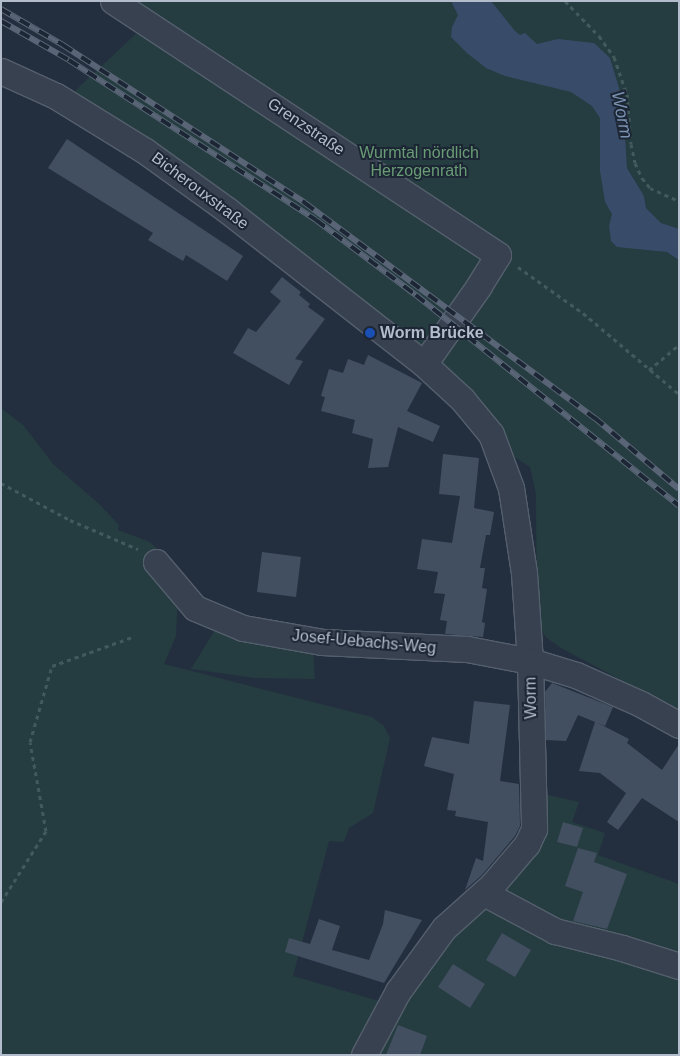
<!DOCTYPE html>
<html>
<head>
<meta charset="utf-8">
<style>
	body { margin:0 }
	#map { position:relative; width:680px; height:1056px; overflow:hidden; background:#232f3f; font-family:Helvetica,sans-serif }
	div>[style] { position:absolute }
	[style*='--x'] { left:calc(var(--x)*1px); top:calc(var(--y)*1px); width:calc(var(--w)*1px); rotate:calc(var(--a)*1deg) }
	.green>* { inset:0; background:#253d40 }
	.water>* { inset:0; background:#384c69 }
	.building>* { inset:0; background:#424f61 }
	.path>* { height:3px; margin-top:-1.5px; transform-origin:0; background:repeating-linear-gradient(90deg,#435a5d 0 4px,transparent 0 8px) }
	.roads { filter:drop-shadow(1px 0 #555f6d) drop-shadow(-1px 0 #555f6d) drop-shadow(0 1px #555f6d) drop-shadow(0 -1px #555f6d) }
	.minor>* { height:25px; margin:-12.5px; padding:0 12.5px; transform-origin:12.5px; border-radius:12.5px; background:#37414f }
	.rail>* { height:5.5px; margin-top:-2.75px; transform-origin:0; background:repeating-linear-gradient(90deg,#1c2634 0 11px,#596576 0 22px); box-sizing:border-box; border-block:1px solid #596576 }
	.dots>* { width:14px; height:14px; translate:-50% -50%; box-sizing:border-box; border:2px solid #1c2634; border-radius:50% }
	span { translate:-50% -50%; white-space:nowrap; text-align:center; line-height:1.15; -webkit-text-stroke:4px #1c2634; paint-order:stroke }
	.street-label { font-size:16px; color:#b3bcca }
	.park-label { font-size:16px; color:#699c75 }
	.poi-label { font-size:16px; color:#b3bcca; font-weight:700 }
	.left { translate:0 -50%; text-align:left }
	.water-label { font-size:18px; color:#7a92b2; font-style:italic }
	.frame { position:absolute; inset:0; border:2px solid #b3bcca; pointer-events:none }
</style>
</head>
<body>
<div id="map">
	<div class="green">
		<i style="clip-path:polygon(evenodd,127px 1px,679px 1px,679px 711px,561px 648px,547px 638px,537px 625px,536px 495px,530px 467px,499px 447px,460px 404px,255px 237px,62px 108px,80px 86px,153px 18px,127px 1px,610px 58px,623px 101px,627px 168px,644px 196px,646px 208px,658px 221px,612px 214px,605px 202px,600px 118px,610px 58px)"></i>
		<i style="clip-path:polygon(1px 408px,24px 426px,53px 464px,98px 503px,119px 525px,118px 530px,150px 542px,179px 570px,176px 636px,164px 664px,372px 717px,384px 726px,390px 738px,373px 813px,349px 828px,344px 842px,329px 841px,293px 976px,379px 1001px,350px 1055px,1px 1055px)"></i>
		<i style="clip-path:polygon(218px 625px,313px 646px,315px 679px,255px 678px,191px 669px)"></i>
		<i style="clip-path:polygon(544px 794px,579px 802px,572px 822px,605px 833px,598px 855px,679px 884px,679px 1055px,373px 1055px,413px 971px,517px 863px)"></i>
	</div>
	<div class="water">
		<i style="clip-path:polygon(451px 1px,491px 1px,515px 31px,520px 35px,525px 33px,537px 44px,558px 39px,594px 43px,610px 58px,623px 101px,627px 168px,644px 196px,646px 208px,661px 223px,679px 229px,679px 260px,667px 252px,617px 247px,611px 241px,609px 226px,612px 214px,605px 202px,600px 171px,600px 118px,592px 106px,571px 92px,505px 76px,486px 68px,467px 53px,451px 37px,452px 27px,458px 15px)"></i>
	</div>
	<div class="building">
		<i style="clip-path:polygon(67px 139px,243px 256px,227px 281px,186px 255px,183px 261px,148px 240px,153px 233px,48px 168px)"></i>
		<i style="clip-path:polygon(282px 277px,301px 292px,299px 295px,310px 304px,308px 307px,325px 319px,295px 359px,303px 361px,289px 385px,233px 353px,248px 328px,256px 332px,281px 301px,270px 292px)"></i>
		<i style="clip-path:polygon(368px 355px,422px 383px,407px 411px,440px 426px,433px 442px,398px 427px,388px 467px,368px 468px,373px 439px,352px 433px,355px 420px,321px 411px,325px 397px,321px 396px,329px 369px,343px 373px,348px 359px,364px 365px)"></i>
		<i style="clip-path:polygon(443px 454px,479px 458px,474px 508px,494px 512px,490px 535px,486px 535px,480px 568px,485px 568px,482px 588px,487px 589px,482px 622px,485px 623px,483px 637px,445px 634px,447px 621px,440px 620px,445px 594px,434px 593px,438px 572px,417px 569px,422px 539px,452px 543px,460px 496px,439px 494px)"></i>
		<i style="clip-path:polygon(262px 552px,301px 557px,296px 597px,257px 592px)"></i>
		<i style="clip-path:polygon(552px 683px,613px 707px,605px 726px,598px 723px,629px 739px,627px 743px,662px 770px,679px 744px,679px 822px,642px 798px,618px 830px,607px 822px,626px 793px,600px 773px,579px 771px,595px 722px,578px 715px,566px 741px,546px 740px,545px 692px)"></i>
		<i style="clip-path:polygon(474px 701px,510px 705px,500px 781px,519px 784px,520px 826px,515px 836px,482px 875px,465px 890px,476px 858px,483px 861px,488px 822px,455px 816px,456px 811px,447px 810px,454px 774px,424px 766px,432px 737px,469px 744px)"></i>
		<i style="clip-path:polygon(563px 822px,583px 828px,577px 847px,557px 842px)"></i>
		<i style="clip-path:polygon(578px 848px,597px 853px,594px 862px,627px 874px,607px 929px,573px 921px,583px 892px,565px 886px)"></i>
		<i style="clip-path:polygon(385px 910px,422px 920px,384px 983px,285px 952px,289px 938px,310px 944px,319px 919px,340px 926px,332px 950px,369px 960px,383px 924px)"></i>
		<i style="clip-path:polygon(502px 933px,531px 950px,515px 977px,486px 960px)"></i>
		<i style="clip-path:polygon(453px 964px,485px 984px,470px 1008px,438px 987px)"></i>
		<i style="clip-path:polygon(398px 1025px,427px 1036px,420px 1055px,386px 1055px)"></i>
	</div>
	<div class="path">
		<i style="--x:565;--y:1;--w:49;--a:45.8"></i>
		<i style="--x:599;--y:36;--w:26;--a:54"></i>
		<i style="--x:614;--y:57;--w:39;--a:71"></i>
		<i style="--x:627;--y:94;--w:50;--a:85.4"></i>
		<i style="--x:631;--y:144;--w:19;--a:78"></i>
		<i style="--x:635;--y:163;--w:17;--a:65"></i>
		<i style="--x:642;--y:178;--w:13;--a:51"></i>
		<i style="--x:650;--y:188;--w:32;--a:24"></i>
		<i style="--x:518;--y:267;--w:80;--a:35.3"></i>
		<i style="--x:583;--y:313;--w:126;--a:40.2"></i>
		<i style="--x:649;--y:370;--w:39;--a:-40"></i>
		<i style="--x:1;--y:483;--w:78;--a:28.2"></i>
		<i style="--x:70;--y:520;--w:74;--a:23.1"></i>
		<i style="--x:1;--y:902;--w:84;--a:-57.6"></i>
		<i style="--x:46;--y:831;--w:90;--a:-100.2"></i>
		<i style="--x:30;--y:742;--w:79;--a:-73.9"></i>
		<i style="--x:52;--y:666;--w:88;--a:-19.9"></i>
	</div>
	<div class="roads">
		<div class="minor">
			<i style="--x:113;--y:1;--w:461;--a:33.4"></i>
			<i style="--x:498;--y:255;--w:36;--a:122"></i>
			<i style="--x:479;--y:286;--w:95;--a:125.2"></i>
			<i style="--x:1;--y:71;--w:60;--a:24.4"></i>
			<i style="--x:56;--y:96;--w:105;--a:31.7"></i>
			<i style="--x:145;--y:151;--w:101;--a:35.7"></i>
			<i style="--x:227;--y:210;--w:250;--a:38"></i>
			<i style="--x:424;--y:364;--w:52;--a:42.6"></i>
			<i style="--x:462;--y:399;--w:45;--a:50.4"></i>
			<i style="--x:491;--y:434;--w:58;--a:69.7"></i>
			<i style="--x:511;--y:488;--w:86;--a:81.3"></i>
			<i style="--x:524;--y:573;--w:88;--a:86.1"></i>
			<i style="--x:530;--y:661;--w:168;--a:88.6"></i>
			<i style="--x:534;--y:829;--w:17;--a:115"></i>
			<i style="--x:527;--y:844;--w:54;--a:130.5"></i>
			<i style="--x:492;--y:885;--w:64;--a:138.1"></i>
			<i style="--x:444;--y:928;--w:78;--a:126.1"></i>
			<i style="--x:398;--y:991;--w:72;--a:118"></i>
			<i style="--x:156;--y:562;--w:60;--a:49.7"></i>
			<i style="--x:195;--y:608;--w:52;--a:22.6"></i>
			<i style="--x:243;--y:628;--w:80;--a:10"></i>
			<i style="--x:322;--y:642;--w:145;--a:2.8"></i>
			<i style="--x:467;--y:649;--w:64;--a:10.8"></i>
			<i style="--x:530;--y:661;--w:48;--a:16.9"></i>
			<i style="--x:576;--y:675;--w:71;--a:24"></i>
			<i style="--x:641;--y:704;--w:43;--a:28.9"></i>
			<i style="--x:484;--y:893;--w:81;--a:28.2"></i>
			<i style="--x:555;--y:931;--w:69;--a:14.2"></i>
			<i style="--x:622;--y:948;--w:60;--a:17.5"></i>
		</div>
	</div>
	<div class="rail">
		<i style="--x:1;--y:9;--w:72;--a:30.1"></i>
		<i style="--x:63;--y:45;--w:289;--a:33.1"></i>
		<i style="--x:305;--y:203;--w:361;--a:36.6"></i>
		<i style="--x:595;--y:418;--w:110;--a:40.2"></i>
		<i style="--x:1;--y:21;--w:78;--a:29.8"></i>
		<i style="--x:69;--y:60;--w:294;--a:32.9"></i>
		<i style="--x:316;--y:220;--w:125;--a:36.9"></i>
		<i style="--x:416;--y:295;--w:337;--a:38.7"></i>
	</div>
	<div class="dots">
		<i style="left:370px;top:333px;background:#1a4fb4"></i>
	</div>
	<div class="street-label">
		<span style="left:306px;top:127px;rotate:34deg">Grenzstraße</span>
		<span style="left:200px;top:191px;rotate:37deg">Bicherouxstraße</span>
		<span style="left:364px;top:642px;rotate:5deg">Josef-Uebachs-Weg</span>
		<span style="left:531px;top:698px;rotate:-91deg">Worm</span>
	</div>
	<div class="park-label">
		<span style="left:419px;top:162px">Wurmtal nördlich<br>Herzogenrath</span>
	</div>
	<div class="poi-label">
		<span class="left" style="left:380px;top:333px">Worm Brücke</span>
	</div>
	<div class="water-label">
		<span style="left:622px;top:115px;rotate:79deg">Worm</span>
	</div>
	<div class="frame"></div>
</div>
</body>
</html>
